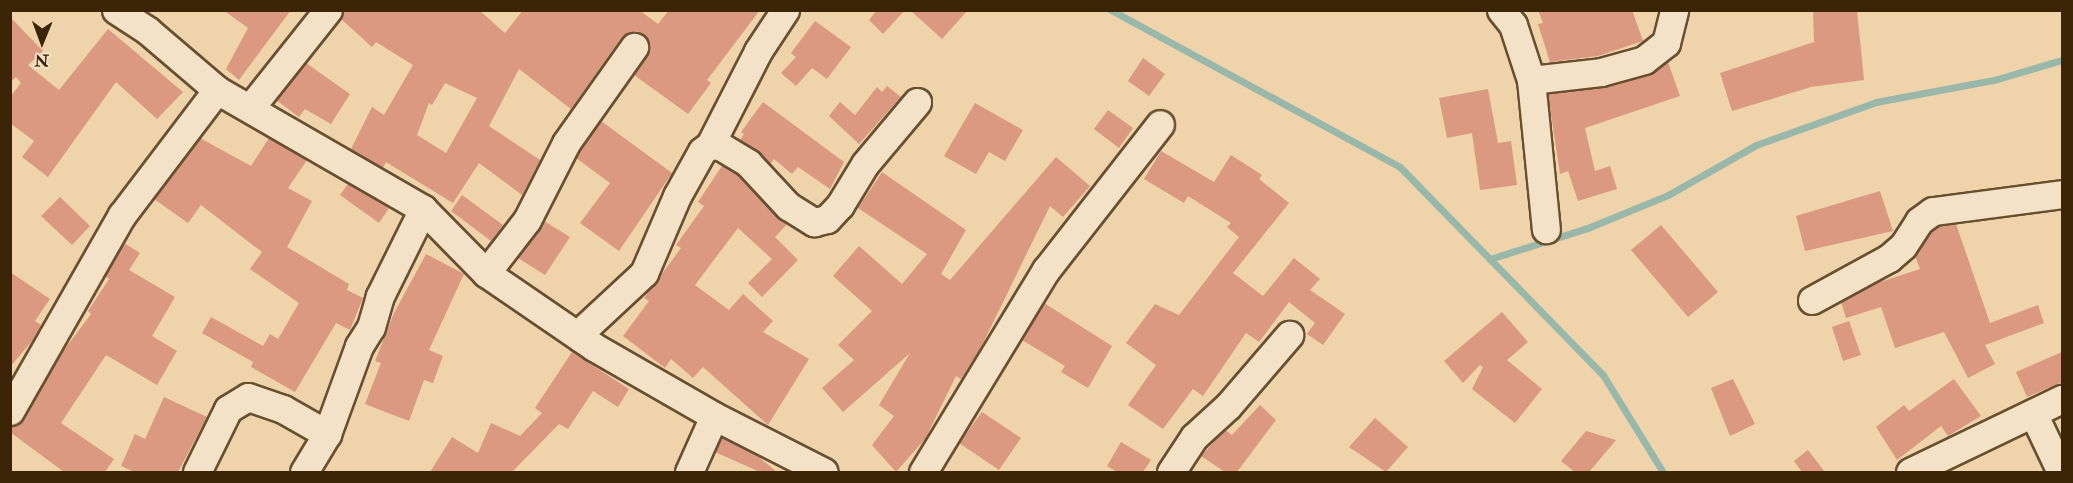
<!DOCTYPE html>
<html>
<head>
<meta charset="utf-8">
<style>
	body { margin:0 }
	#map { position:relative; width:2073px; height:483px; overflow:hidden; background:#eed3ab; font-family:"IM FELL Double Pica",serif }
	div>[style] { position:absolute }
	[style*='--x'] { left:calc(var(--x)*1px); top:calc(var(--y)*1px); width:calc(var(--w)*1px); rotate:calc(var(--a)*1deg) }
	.stream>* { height:7px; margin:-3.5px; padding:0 3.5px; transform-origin:3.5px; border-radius:3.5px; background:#99b8aa }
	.building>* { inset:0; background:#db9981 }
	.roads { filter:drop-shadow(2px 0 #68502f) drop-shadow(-2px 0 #68502f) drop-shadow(0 2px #68502f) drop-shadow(0 -2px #68502f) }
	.minor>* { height:27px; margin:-13.5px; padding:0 13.5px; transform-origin:13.5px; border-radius:13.5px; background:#f4e2c8 }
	span { translate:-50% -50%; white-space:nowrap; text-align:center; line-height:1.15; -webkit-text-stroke:6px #f4e2c8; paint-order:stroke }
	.frame { position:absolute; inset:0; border:12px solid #3b2506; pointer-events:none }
	.north { position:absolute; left:12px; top:12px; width:60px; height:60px; -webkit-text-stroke:4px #f4e2c8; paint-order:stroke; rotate:181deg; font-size:16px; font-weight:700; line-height:24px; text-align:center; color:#3b2506 }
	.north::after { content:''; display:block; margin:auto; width:21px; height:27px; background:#3b2506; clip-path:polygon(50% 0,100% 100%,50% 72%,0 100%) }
</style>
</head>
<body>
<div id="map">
	<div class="stream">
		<i style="--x:1111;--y:10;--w:329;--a:28.5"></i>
		<i style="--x:1400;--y:167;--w:291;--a:45.7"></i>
		<i style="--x:1603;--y:375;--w:114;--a:58.3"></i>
		<i style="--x:1490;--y:259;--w:105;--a:-17.7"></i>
		<i style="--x:1590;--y:227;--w:84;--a:-22.3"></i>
		<i style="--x:1668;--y:195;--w:101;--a:-29.6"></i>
		<i style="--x:1756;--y:145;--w:127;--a:-19.7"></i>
		<i style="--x:1876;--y:102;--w:120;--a:-10.6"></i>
		<i style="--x:1994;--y:80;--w:71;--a:-16.4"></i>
	</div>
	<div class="building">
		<i style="clip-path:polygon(223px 10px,291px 10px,239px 80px,226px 69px,248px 28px)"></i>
		<i style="clip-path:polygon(evenodd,343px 10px,479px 10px,505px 33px,523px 10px,639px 10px,658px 24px,669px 10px,760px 10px,707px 80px,711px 83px,688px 114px,634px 75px,650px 48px,644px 35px,636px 31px,621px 38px,571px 109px,519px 69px,489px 126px,540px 160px,522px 195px,479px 163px,453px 203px,386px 162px,383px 168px,351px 149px,372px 107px,384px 115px,413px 65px,376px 42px,372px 47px,341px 19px,343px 10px,445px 83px,477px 98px,446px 153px,417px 135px,429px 103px,432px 105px,445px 83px)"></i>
		<i style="clip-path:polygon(877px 10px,905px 10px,883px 34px,869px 20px)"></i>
		<i style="clip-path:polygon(910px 10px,968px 10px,942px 39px)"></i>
		<i style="clip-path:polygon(1538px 10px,1632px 10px,1643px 41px,1598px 56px,1550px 62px,1538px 24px,1543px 23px)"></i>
		<i style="clip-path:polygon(1813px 10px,1857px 10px,1864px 80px,1811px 87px,1732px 111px,1720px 73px,1814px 42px)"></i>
		<i style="clip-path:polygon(10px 17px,43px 51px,28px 65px,59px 90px,108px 29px,183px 92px,157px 119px,116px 82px,48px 177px,22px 157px,34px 141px,10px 123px,10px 97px,21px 83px,16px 77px,10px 82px)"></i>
		<i style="clip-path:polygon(815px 21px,851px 47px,827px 79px,812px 68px,796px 86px,781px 73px,796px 57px,791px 53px)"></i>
		<i style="clip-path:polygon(1143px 58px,1165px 74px,1149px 96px,1128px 81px)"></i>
		<i style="clip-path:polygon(1668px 62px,1680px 96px,1585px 128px,1595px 171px,1610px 166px,1617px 189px,1578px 201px,1568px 171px,1560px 174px,1548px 94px,1605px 87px,1649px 75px)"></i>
		<i style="clip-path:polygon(306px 63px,350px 94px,331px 124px,305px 109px,299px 117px,276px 100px)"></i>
		<i style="clip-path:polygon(887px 86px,901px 97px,859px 144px,829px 116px,840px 102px,855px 115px,877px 87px,882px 92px)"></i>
		<i style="clip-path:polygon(1488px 89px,1498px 143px,1511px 141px,1517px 185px,1480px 190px,1472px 133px,1447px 138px,1439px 98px)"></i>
		<i style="clip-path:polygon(763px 102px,844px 162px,830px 189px,798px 167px,792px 174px,774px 159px,770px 164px,740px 140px,744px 134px,741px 132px)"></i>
		<i style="clip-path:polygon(975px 103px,1023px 130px,1005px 161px,989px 152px,976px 174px,944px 156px)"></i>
		<i style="clip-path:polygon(1108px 110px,1133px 128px,1119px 148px,1094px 129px)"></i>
		<i style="clip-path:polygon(601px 121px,672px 173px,619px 251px,580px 223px,610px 183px,576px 158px)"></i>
		<i style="clip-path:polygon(200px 138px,251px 166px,269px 138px,307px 160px,288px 188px,312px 201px,287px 247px,349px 284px,347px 290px,363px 298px,350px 330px,336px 323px,295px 392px,251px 367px,253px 362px,202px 333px,211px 317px,263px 346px,270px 334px,278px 339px,299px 303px,250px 269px,262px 252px,201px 205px,188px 223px,154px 199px)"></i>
		<i style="clip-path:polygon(1161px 151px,1214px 182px,1231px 155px,1262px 175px,1259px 179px,1289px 203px,1233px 273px,1263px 296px,1294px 258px,1320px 279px,1310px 290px,1345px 314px,1323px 345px,1307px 334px,1315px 323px,1289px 302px,1259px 342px,1246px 333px,1203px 396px,1193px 389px,1163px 429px,1128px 405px,1156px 365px,1126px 343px,1155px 304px,1179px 315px,1239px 237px,1227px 227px,1231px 223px,1188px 196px,1184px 203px,1144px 179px)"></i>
		<i style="clip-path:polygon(1056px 157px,1090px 186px,1063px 217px,1050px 206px,981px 347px,961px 379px,956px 376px,925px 439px,896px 472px,872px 445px,894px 416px,879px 405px,910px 353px,843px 412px,822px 388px,854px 360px,838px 345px,872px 311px,833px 276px,859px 246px,902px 284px,927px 254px,858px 208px,882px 172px,966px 230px,941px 274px,950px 280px)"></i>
		<i style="clip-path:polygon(722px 166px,738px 175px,787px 224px,775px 237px,798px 260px,762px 297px,748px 283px,772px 259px,738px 228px,695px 285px,729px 310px,743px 294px,773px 321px,763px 332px,809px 359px,768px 425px,703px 367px,693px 378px,671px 359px,665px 368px,623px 336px,649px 301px,644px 298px,681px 248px,676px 245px,704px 206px,698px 202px)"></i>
		<i style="clip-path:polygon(348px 184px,389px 208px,379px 223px,340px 195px)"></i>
		<i style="clip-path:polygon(1880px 191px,1893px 231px,1805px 251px,1796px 216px)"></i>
		<i style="clip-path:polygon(462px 195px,503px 225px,491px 241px,451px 211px)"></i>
		<i style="clip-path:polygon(60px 197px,90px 226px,72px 245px,41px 216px)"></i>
		<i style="clip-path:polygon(544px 221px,570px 237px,545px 275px,518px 258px)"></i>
		<i style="clip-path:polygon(1956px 224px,1990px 323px,2038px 305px,2044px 323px,1985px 345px,1995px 364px,1968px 378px,1944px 332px,1895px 348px,1881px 307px,1846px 318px,1841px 302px,1874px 284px,1920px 269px,1915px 256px,1931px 232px,1939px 226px)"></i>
		<i style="clip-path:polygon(1661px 225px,1718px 292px,1688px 317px,1631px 250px)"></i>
		<i style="clip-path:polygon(124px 243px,140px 253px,129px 270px,175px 297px,152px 336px,177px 351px,157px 385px,106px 355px,61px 423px,114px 459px,105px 472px,64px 472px,10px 432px,10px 427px,24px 419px,61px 354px,91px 314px,88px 311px,109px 279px,105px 276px)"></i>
		<i style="clip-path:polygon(426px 254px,464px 274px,429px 350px,443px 356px,433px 383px,424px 380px,409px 421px,365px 404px,381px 363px,375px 361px,394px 313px)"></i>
		<i style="clip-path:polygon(10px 272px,50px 299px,35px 321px,41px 325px,32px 341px,10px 367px)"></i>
		<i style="clip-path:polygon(1044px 303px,1112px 346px,1088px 388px,1061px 372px,1065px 366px,1022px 340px)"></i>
		<i style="clip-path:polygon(1502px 312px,1528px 342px,1507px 360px,1542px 389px,1515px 423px,1472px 389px,1483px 367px,1480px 365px,1463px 383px,1444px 361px)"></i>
		<i style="clip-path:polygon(1849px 321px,1861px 355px,1843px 361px,1832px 327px)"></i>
		<i style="clip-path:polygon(572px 352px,629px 389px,618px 407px,593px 391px,568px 429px,559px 424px,512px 472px,430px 472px,452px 437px,478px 453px,491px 423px,520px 436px,542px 413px,535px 408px)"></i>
		<i style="clip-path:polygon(2062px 352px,2062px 382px,2027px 397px,2016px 372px)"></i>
		<i style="clip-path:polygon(1733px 379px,1755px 424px,1730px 436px,1711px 388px)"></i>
		<i style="clip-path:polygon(1954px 379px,1981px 416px,1948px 436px,1941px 426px,1897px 460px,1876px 427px,1904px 405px,1909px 411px)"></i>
		<i style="clip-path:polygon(164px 397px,207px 417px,178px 472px,134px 472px,121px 466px,135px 434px,145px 439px)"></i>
		<i style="clip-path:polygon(1260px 405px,1276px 420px,1237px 472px,1225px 472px,1201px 456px,1225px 430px,1232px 435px)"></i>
		<i style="clip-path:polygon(982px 412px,1021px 438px,999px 470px,959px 443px)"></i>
		<i style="clip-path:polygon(1375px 418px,1408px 447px,1386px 472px,1349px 447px)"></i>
		<i style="clip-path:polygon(1586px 431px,1616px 440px,1589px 472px,1575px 472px,1561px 461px)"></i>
		<i style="clip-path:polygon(722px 438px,756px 455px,777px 472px,760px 472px,715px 452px)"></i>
		<i style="clip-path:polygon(1121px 442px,1151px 460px,1143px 472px,1117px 472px,1107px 466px)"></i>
		<i style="clip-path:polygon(1808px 450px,1825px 472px,1802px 472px,1794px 461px)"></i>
	</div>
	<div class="roads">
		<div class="minor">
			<i style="--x:116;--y:10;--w:38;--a:33"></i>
			<i style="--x:148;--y:31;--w:91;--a:40.5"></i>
			<i style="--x:217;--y:90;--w:238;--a:30"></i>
			<i style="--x:423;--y:209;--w:90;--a:45.5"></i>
			<i style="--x:486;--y:273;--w:131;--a:34.4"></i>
			<i style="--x:594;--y:347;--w:138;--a:29.9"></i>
			<i style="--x:714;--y:416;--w:123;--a:27"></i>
			<i style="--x:1501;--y:10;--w:19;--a:51"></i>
			<i style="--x:1513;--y:25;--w:58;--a:71.9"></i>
			<i style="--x:1531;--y:80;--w:150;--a:84.3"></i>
			<i style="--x:1531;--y:80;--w:70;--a:-6.5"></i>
			<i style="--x:1601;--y:72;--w:45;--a:-15.6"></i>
			<i style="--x:1644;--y:60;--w:28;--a:-38"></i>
			<i style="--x:1666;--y:43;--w:34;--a:-76"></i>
			<i style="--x:250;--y:108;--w:125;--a:-51.5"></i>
			<i style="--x:710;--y:145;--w:106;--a:-62.9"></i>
			<i style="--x:758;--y:51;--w:49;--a:-56.6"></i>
			<i style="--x:486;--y:273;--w:67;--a:-52.3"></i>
			<i style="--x:527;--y:220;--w:86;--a:-63.1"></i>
			<i style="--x:566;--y:143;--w:118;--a:-54.7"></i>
			<i style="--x:1812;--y:300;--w:88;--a:-28.6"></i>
			<i style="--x:1889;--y:258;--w:18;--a:-41"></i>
			<i style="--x:1903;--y:246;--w:30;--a:-57"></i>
			<i style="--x:1919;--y:221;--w:17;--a:-36"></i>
			<i style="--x:1933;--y:211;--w:130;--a:-7.5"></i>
			<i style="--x:581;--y:338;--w:13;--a:-63"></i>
			<i style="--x:587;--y:326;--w:78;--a:-42.9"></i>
			<i style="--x:644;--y:273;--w:84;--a:-66.8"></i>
			<i style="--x:677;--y:196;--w:51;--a:-60.9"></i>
			<i style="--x:702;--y:151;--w:10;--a:-37"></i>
			<i style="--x:710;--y:145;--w:10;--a:6"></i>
			<i style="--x:720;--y:146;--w:33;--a:31"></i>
			<i style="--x:748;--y:163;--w:59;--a:47.1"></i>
			<i style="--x:788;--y:206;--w:31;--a:32"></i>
			<i style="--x:814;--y:222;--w:13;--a:-13"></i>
			<i style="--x:827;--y:219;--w:19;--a:-47"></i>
			<i style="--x:840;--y:205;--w:48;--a:-58.6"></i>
			<i style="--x:865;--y:164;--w:81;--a:-50"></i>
			<i style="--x:10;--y:411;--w:226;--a:-60.3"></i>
			<i style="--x:122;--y:215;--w:157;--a:-52.8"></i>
			<i style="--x:2033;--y:413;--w:65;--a:64.6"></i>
			<i style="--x:197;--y:472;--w:70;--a:-63.8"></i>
			<i style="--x:228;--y:409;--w:23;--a:-31"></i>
			<i style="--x:248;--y:397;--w:37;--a:19"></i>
			<i style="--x:283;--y:409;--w:51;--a:29.6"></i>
			<i style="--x:304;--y:472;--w:44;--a:-58.8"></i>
			<i style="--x:327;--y:434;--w:94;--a:-70"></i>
			<i style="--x:359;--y:346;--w:22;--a:-58"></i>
			<i style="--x:371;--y:327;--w:32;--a:-74"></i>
			<i style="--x:380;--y:296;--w:97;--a:-63.7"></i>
			<i style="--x:689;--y:472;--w:61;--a:-65.9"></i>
			<i style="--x:923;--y:472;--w:237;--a:-58.7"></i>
			<i style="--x:1046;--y:270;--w:185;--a:-52"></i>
			<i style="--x:1171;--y:472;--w:42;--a:-56.7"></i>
			<i style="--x:1194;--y:437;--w:46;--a:-42.4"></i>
			<i style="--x:1228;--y:406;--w:94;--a:-49.3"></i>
			<i style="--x:1910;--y:472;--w:169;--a:-25.7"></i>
		</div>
	</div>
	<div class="frame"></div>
	<div class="north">N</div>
</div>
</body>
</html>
